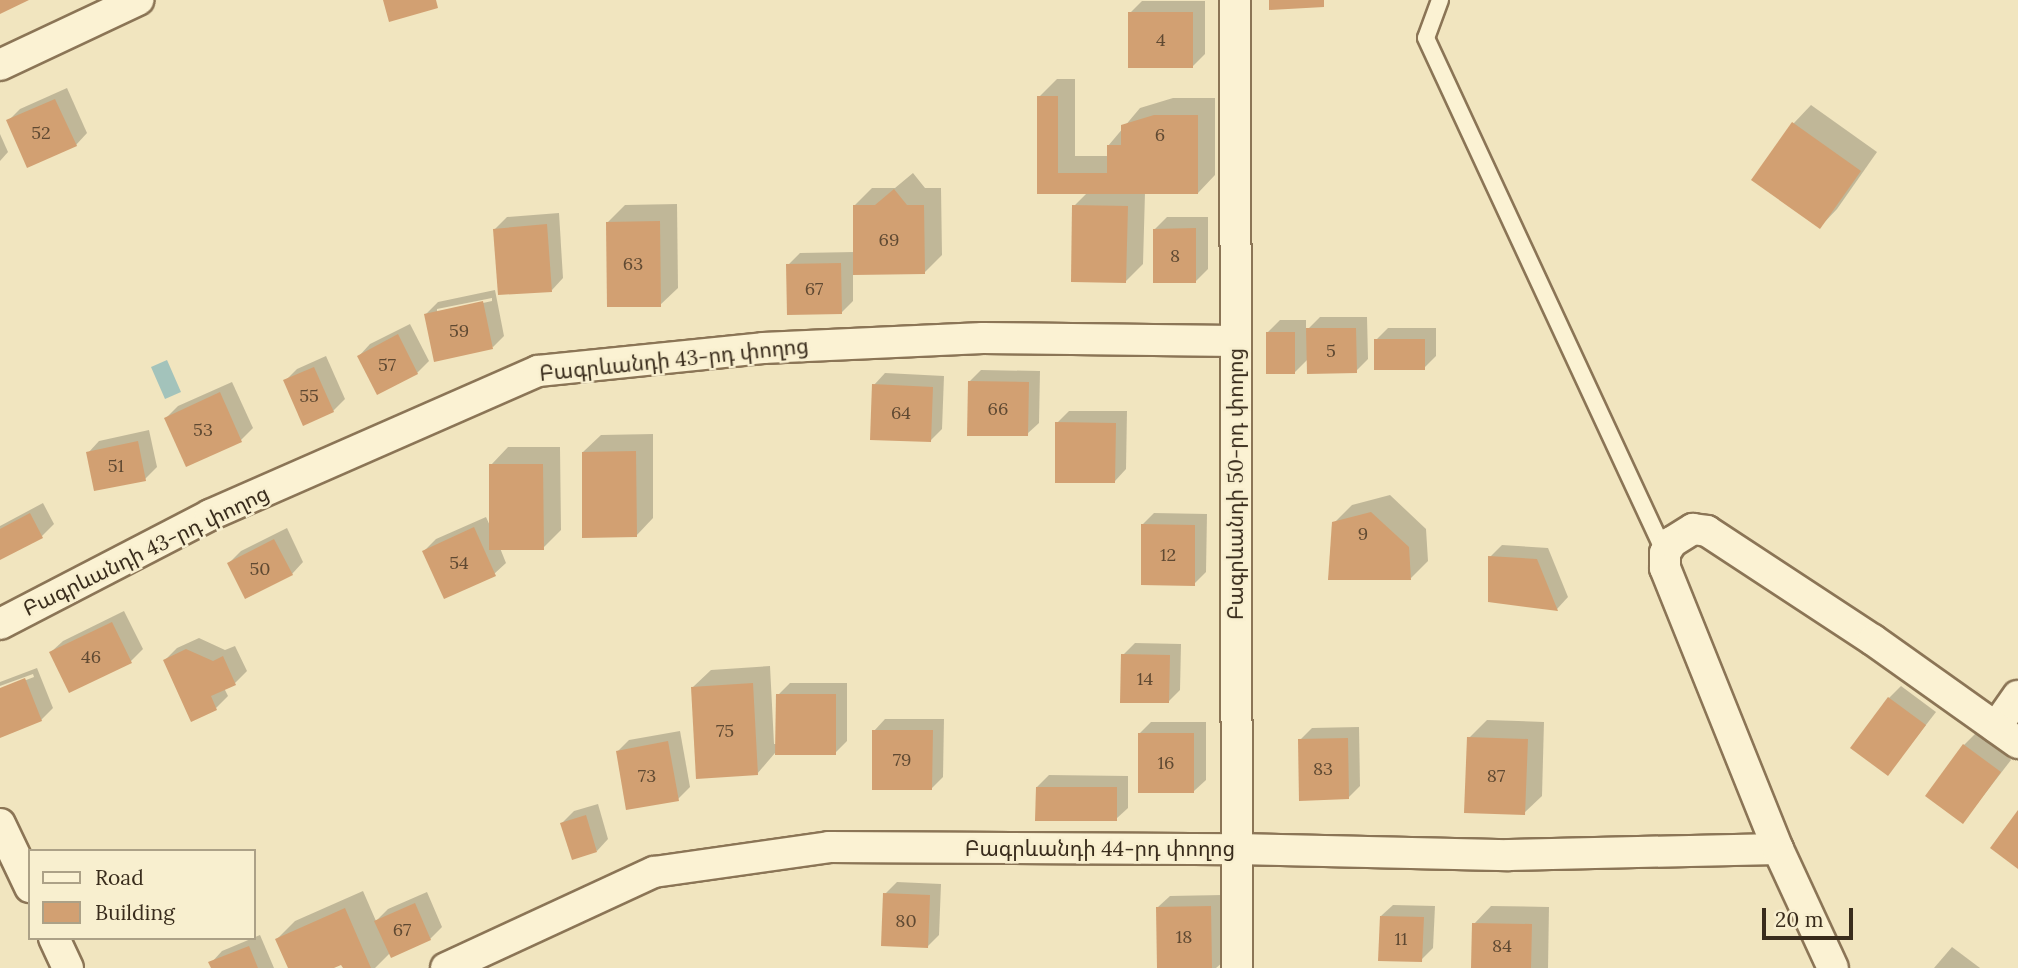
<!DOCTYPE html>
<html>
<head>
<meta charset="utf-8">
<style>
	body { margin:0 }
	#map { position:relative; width:2018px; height:968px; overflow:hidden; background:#f1e5bf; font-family:Lora,"Noto Sans Armenian",serif }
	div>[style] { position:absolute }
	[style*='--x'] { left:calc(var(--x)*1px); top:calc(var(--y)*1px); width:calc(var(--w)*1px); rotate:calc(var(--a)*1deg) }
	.water>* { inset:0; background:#a3c3bb }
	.shadow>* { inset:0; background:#0003 }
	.building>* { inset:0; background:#d2a072 }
	.roads { filter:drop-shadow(2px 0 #8b7556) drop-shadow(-2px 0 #8b7556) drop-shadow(0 2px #8b7556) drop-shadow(0 -2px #8b7556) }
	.service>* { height:16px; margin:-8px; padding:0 8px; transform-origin:8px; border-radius:8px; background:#fbf2d3 }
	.minor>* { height:30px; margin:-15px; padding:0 15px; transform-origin:15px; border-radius:15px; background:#fbf2d3 }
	span { translate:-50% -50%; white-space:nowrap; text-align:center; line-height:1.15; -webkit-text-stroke:5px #f8efcf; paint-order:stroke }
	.number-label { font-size:18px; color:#5f4932 }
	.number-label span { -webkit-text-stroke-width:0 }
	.street-label { font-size:21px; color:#392c1c }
	.legend { position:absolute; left:28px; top:849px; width:228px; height:91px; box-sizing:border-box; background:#f8efcf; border:2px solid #aca187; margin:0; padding:9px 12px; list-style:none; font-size:21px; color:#392c1c }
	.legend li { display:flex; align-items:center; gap:14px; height:35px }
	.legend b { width:35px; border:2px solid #aca187 }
	.scale { position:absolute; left:1762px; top:908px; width:91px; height:32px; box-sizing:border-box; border:4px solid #392c1c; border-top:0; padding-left:9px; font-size:21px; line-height:24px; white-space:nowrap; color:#392c1c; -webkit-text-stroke:5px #f8efcf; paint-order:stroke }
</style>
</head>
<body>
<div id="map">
	<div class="water">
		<i style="clip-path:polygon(167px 360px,181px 392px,165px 399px,151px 367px)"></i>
	</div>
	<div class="shadow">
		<i style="clip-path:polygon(1142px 1px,1205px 1px,1205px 54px,1193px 66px,1130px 13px)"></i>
		<i style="clip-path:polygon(1057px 79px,1075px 79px,1075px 156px,1108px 156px,1108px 146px,1140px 108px,1173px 98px,1215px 98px,1215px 175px,1198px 193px,1145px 193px,1143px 264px,1125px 282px,1074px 206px,1087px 193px,1039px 193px,1039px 97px)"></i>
		<i style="clip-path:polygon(67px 88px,87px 133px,76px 145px,8px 121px,20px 109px)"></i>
		<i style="clip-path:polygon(1811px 105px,1877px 152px,1837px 209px,1820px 227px,1754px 180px,1794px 123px)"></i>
		<i style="clip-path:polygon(0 134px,8px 152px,0 161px)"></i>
		<i style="clip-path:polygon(913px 173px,925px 188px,941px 188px,942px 255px,924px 273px,853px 273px,853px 301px,841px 313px,788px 265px,800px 253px,855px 252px,854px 206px,872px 188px,895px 188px)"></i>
		<i style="clip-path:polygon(677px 204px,678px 288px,660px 305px,608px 222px,625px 205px)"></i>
		<i style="clip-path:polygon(559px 213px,563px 278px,552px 290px,495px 229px,507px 217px)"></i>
		<i style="clip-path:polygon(1167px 217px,1208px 217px,1208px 269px,1196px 281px,1155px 229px)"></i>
		<i style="clip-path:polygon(evenodd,495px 290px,504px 336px,493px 347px,426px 314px,438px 302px,495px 290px,492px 298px,492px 301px,437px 313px,437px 309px,492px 298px)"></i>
		<i style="clip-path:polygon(1320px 317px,1367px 317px,1368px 359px,1356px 371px,1308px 359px,1294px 373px,1268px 332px,1280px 320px,1306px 320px,1306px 331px)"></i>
		<i style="clip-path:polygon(410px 324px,429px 361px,417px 373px,359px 356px,370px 344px)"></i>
		<i style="clip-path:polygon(1388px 328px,1436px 328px,1436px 356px,1424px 368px,1376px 340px)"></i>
		<i style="clip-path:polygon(326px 356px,345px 399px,333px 411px,285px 381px,297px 369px)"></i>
		<i style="clip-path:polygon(981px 370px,1040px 371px,1039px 423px,1027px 434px,969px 382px)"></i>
		<i style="clip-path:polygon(885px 373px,944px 376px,942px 429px,930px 441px,874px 385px)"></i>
		<i style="clip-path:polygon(232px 382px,253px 428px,241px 440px,187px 465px,166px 418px,178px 406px)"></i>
		<i style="clip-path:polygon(1069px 411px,1127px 411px,1126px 469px,1115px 481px,1057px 423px)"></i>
		<i style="clip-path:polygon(149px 430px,157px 467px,145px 479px,88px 453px,99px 441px)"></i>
		<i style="clip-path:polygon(653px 434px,653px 518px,636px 536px,583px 452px,601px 435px)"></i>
		<i style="clip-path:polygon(508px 447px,560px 447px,561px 530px,543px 548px,500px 548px,506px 563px,494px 574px,424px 551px,436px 539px,486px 517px,491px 528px,491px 465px)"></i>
		<i style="clip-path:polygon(1390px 495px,1426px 529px,1428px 561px,1411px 578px,1334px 523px,1352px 505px)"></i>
		<i style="clip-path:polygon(43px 503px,54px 524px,42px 536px,0 558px,0 526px)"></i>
		<i style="clip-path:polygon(1154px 513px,1207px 514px,1206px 572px,1194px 584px,1142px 525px)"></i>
		<i style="clip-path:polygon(287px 528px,303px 562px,292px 574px,229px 563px,241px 551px)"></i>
		<i style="clip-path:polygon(1502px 545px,1548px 548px,1568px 597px,1557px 609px,1490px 557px)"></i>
		<i style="clip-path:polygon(124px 611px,143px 649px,131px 661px,51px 652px,63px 641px)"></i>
		<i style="clip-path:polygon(199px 638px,225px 650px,235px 646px,247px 671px,235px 683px,224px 688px,228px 696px,216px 708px,165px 660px,177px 648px)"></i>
		<i style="clip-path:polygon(1135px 643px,1181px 644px,1180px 690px,1168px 702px,1123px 655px)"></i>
		<i style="clip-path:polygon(770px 666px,774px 744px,777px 744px,778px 695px,790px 683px,847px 683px,847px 741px,835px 753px,775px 753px,757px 774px,693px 687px,711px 670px)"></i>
		<i style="clip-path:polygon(37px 668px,53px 708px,41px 720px,0 736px,0 690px,34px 677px,33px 674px,0 686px,0 682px)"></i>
		<i style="clip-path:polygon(1901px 686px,1936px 712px,1888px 774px,1889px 698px)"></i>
		<i style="clip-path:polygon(885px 719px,944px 719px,943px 777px,931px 789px,874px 731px)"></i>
		<i style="clip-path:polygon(1487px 720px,1544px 722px,1542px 796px,1524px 813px,1469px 738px)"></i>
		<i style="clip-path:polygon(1151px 722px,1206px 722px,1206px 780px,1194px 791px,1139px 734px)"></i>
		<i style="clip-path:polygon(1359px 727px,1360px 786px,1348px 798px,1300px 740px,1312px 728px)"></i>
		<i style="clip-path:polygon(680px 731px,690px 787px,678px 799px,618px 751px,629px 740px)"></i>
		<i style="clip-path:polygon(1976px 733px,2011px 760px,1963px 822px,1964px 745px)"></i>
		<i style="clip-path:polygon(1049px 775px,1128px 776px,1128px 808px,1116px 819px,1037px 787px)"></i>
		<i style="clip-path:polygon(598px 804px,608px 839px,597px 851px,562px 823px,574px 811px)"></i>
		<i style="clip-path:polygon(897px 882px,941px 884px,939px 935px,927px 947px,885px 894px)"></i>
		<i style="clip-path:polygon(363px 891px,376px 921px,388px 909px,427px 892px,442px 927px,430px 939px,390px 953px,375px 968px,345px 968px,342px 962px,330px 968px,290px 968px,277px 939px,295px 921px)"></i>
		<i style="clip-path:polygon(1222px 895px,1223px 962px,1216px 968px,1159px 968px,1158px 907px,1170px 896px)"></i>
		<i style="clip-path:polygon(1393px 905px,1435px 906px,1433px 948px,1421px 960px,1381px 916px)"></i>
		<i style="clip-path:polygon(1491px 906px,1549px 907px,1548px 968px,1473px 968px,1474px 924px)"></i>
		<i style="clip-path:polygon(260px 935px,274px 968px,213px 968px,211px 963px,222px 951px)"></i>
		<i style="clip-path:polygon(1952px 947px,1980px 968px,1934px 968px)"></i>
	</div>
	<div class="building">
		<i style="clip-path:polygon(0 0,29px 0,0 14px)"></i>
		<i style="clip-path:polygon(383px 0,436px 0,438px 8px,389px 22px)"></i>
		<i style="clip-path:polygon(1269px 0,1324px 0,1324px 7px,1269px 10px)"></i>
		<i style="clip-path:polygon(1128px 12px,1193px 12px,1193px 68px,1128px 68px)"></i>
		<i style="clip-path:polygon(1037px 96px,1058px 96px,1058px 173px,1107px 173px,1107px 145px,1121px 145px,1121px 125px,1154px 115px,1198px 115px,1198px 194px,1037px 194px)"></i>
		<i style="clip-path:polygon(55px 99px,77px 146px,27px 168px,6px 120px)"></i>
		<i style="clip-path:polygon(1792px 122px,1861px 171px,1820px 229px,1751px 180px)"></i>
		<i style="clip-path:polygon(894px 189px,907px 205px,924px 205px,925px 274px,853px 275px,853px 205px,875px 205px)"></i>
		<i style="clip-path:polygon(1072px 205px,1128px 206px,1126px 283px,1071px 282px)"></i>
		<i style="clip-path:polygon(660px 221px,661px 307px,607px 307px,606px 222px)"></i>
		<i style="clip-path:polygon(547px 224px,552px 292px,498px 295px,493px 229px)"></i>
		<i style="clip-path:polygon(1196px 228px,1196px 283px,1153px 283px,1153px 229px)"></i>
		<i style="clip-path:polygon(841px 263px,842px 314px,787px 315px,786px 264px)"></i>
		<i style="clip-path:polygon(483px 301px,493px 349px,434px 362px,424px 314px)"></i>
		<i style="clip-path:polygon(1306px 328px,1356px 328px,1357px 373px,1307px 374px)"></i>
		<i style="clip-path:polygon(1266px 332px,1295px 332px,1295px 374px,1266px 374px)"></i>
		<i style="clip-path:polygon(398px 334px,418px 374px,377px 395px,357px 356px)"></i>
		<i style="clip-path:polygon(1374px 339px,1425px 339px,1425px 370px,1374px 370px)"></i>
		<i style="clip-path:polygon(314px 367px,334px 412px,303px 426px,283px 380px)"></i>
		<i style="clip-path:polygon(968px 381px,1029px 382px,1028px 436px,967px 436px)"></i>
		<i style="clip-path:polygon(872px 384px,933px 387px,931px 442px,870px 440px)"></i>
		<i style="clip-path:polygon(220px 392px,242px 442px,186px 467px,164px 418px)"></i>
		<i style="clip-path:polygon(1055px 422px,1116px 423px,1115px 483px,1055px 483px)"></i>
		<i style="clip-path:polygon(138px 441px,146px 481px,94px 491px,86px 452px)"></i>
		<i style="clip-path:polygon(636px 451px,637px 537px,582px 538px,582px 452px)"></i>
		<i style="clip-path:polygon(489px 464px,543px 464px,544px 550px,489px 550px)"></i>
		<i style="clip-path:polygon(1371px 512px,1409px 547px,1411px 580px,1328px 580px,1332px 522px)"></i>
		<i style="clip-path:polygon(30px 513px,43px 538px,0 560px,0 529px)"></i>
		<i style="clip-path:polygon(1141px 524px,1195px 525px,1195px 586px,1141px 585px)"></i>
		<i style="clip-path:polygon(474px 527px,496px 576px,444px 599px,422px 551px)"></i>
		<i style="clip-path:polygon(274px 539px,293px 575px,245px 599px,227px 563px)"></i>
		<i style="clip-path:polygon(1488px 556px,1537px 559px,1558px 611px,1488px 602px)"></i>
		<i style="clip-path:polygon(112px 622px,132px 663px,69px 693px,49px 652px)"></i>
		<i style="clip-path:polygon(186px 649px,213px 661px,223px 656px,236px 685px,211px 696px,217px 710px,191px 722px,163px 660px)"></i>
		<i style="clip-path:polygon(1121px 654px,1170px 655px,1169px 703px,1120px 703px)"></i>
		<i style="clip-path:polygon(25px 678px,42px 721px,0 738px,0 688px)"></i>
		<i style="clip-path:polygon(753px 683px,758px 775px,696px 779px,691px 687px)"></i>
		<i style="clip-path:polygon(776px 694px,836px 694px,836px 755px,775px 755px)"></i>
		<i style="clip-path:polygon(1888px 697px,1926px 725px,1888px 776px,1850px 748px)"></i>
		<i style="clip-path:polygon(872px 730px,933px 730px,932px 790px,872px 790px)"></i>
		<i style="clip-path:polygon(1138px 733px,1194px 733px,1194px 793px,1138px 793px)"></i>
		<i style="clip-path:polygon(1467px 737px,1528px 739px,1525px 815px,1464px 813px)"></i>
		<i style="clip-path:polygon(1348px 738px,1349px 799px,1299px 801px,1298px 739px)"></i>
		<i style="clip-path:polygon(668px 741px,679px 801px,626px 810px,616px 751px)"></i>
		<i style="clip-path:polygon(1963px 744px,2001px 772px,1963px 824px,1925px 796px)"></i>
		<i style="clip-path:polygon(1036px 787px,1117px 787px,1117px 821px,1035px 821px)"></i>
		<i style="clip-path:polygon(2018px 810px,2018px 869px,1990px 848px)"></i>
		<i style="clip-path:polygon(586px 815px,597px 852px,572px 860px,560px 823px)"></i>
		<i style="clip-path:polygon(883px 893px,930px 895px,928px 948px,881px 946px)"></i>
		<i style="clip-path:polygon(415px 903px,431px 940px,391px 958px,374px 921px)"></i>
		<i style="clip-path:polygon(1211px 906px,1212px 968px,1157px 968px,1156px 907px)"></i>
		<i style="clip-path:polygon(345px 908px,371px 968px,343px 968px,341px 965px,334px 968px,288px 968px,275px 939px)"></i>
		<i style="clip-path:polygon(1380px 916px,1424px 917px,1422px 962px,1378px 961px)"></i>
		<i style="clip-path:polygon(1472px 923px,1532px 924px,1531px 968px,1471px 968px)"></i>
		<i style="clip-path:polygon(249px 946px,258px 968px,211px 968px,208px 962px)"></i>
	</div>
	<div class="roads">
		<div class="service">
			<i style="--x:1440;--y:0;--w:40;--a:110.2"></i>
			<i style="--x:1426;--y:38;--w:568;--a:65.11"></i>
		</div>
		<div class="minor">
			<i style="--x:1235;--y:0;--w:968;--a:89.88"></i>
			<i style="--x:0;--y:65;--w:153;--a:-25.2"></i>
			<i style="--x:0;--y:624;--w:237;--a:-27.4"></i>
			<i style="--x:210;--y:515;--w:358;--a:-23.7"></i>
			<i style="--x:538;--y:371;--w:226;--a:-5.8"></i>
			<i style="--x:763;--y:348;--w:220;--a:-2.6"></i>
			<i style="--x:983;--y:338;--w:252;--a:0.7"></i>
			<i style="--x:1996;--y:727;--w:38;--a:-55"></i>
			<i style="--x:0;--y:824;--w:70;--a:64.5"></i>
			<i style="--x:54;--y:938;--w:33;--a:65"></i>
			<i style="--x:446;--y:968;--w:229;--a:-24.8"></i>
			<i style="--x:654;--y:872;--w:177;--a:-8.1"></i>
			<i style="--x:829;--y:847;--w:408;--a:0.3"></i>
			<i style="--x:1237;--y:849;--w:272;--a:1.3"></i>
			<i style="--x:1509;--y:855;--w:269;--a:-1.3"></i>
			<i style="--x:1833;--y:968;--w:131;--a:-114.8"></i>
			<i style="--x:1778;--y:849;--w:303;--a:-111.9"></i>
			<i style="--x:1665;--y:568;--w:15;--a:-90"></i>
			<i style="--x:1665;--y:553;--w:13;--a:-58"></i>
			<i style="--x:1672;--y:542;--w:25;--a:-32"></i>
			<i style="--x:1693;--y:529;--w:14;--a:8"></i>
			<i style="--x:1707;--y:531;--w:199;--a:33.3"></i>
			<i style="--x:1873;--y:640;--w:178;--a:35.4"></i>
		</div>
	</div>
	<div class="number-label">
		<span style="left:1161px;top:40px">4</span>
		<span style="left:41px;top:133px">52</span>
		<span style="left:1160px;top:135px">6</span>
		<span style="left:889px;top:240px">69</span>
		<span style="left:1175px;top:256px">8</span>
		<span style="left:633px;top:264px">63</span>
		<span style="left:814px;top:289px">67</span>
		<span style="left:459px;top:331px">59</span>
		<span style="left:1331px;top:351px">5</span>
		<span style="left:387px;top:365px">57</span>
		<span style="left:309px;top:396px">55</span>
		<span style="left:998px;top:409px">66</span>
		<span style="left:901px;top:413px">64</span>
		<span style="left:203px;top:430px">53</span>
		<span style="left:116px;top:466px">51</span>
		<span style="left:1363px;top:534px">9</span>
		<span style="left:1168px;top:555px">12</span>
		<span style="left:459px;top:563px">54</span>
		<span style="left:260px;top:569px">50</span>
		<span style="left:91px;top:657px">46</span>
		<span style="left:1145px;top:679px">14</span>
		<span style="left:725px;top:731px">75</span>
		<span style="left:902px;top:760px">79</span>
		<span style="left:1166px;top:763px">16</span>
		<span style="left:1323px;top:769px">83</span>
		<span style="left:647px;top:776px">73</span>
		<span style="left:1496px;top:776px">87</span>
		<span style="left:906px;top:921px">80</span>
		<span style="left:402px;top:930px">67</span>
		<span style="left:1184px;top:937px">18</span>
		<span style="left:1401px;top:939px">11</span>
		<span style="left:1502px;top:946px">84</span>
	</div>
	<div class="street-label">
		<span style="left:674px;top:360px;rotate:-6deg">Բագրևանդի 43-րդ փողոց</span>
		<span style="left:1236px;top:484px;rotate:-90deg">Բագրևանդի 50-րդ փողոց</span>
		<span style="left:146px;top:551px;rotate:-26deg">Բագրևանդի 43-րդ փողոց</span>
		<span style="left:1100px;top:849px">Բագրևանդի 44-րդ փողոց</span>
	</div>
	<ul class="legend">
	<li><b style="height:9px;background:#fbf2d3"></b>Road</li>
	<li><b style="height:19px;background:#d2a072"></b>Building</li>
	</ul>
	<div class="scale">20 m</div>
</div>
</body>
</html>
